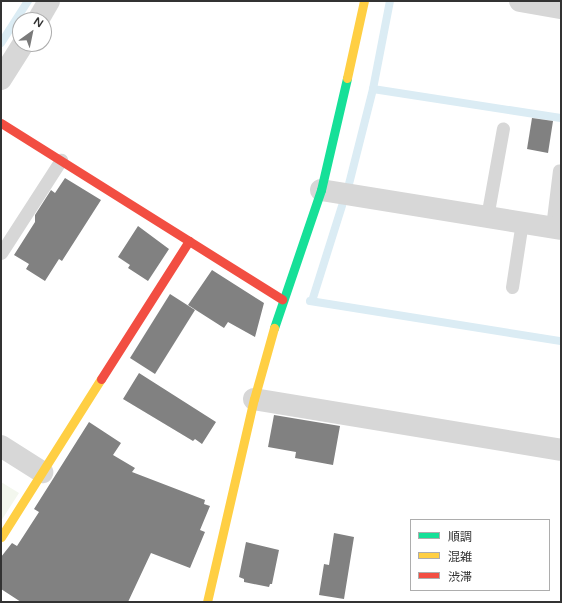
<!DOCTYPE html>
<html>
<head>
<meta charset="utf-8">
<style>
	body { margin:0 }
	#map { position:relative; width:562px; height:603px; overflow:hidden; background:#fff; font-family:"Varela Round","Noto Sans JP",sans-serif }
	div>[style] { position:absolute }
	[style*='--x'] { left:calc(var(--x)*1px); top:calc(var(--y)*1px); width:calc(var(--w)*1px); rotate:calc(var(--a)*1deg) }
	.green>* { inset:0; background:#f3f7ee }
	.stream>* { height:8px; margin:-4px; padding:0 4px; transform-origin:4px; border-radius:4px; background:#dbecf4 }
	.building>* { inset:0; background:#818181 }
	.lane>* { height:13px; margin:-6.5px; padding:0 6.5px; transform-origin:6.5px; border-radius:6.5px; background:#d7d7d7 }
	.street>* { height:22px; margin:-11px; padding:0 11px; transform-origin:11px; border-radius:11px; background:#d7d7d7 }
	.fast>* { height:9px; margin:-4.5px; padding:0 4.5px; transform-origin:4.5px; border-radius:4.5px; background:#16e098 }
	.slow>* { height:9px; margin:-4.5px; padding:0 4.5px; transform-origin:4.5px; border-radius:4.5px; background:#ffcf43 }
	.jam>* { height:9px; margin:-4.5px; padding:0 4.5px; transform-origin:4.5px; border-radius:4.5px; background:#f24e42 }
	span { translate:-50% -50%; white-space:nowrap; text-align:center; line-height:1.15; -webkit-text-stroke:4px #fff; paint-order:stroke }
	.frame { position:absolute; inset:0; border:2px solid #333; pointer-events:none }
	.legend { position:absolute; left:410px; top:519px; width:140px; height:72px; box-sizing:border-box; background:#fff; border:1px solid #adadad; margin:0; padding:5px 7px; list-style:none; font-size:12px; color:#333 }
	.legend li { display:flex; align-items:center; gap:8px; height:20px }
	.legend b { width:20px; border:1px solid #adadad }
	.north { position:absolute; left:12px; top:12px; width:40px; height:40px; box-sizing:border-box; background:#fff; border:1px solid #adadad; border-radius:50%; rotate:33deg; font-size:11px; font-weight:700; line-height:16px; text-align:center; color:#333 }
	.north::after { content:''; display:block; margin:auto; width:14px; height:18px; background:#7a7a7a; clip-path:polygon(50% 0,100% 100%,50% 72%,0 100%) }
</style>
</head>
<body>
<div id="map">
	<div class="green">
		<i style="clip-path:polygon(1px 482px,19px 493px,1px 521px)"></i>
	</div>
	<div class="stream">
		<i style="--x:1;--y:43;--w:50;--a:-57.3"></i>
		<i style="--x:373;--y:89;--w:190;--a:8.8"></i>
		<i style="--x:349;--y:184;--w:98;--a:-75.8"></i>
		<i style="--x:373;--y:89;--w:90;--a:-79.1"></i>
		<i style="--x:310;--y:301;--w:254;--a:9.1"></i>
		<i style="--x:312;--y:301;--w:100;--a:-72.5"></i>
	</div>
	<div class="building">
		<i style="clip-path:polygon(532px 118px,553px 121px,548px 153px,527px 149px)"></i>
		<i style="clip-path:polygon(65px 178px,101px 200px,62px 261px,59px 259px,45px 281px,26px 269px,29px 264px,14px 255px,35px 222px,35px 215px,51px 190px,55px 193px)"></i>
		<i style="clip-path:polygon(138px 226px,169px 249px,148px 281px,128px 268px,130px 265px,118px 257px)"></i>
		<i style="clip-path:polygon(212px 270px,264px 303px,255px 337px,228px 322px,224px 328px,188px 305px)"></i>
		<i style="clip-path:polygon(170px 294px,195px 310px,155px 374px,130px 358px)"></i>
		<i style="clip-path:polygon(139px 373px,216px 422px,202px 444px,195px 439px,193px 441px,123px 399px)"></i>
		<i style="clip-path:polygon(274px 415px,340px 426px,333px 465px,295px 458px,296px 452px,268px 447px)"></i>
		<i style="clip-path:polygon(89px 422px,121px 443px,113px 455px,135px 468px,132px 472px,205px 500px,204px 504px,210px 506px,200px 530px,205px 532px,190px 568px,151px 553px,128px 602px,21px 602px,1px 589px,1px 557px,12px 543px,17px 546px,39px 512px,34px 509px)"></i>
		<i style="clip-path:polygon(334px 533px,354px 537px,344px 599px,319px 595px,324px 564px,329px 565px)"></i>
		<i style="clip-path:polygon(246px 542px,279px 550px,272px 584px,270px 584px,269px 587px,244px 582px,244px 579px,239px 577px)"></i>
	</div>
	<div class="lane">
		<i style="--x:487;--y:217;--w:90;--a:-79.8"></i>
		<i style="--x:552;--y:227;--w:57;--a:-83"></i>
		<i style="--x:1;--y:253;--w:111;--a:-57.2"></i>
		<i style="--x:512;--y:287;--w:66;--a:-81.3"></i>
	</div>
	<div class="street">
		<i style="--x:520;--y:1;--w:42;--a:9.7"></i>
		<i style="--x:38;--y:20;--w:22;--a:-60"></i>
		<i style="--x:1;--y:79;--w:41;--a:-57.8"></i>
		<i style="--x:321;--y:190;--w:243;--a:9.2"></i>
		<i style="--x:254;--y:399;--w:311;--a:9.4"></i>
		<i style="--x:1;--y:446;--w:49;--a:32.4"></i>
	</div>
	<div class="fast">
		<i style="--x:274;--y:328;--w:146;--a:-71.2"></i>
		<i style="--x:321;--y:190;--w:115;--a:-76.9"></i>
	</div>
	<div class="slow">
		<i style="--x:347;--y:78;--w:79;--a:-77.6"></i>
		<i style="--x:1;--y:537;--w:187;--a:-57.7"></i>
		<i style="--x:207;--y:602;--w:208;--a:-77"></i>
		<i style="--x:254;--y:399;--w:74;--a:-74.3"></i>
	</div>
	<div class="jam">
		<i style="--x:1;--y:123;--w:332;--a:32.1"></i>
		<i style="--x:101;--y:379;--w:164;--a:-57.5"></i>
	</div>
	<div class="frame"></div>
	<ul class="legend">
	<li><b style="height:5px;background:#16e098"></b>順調</li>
	<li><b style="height:5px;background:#ffcf43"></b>混雑</li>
	<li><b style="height:5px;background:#f24e42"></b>渋滞</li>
	</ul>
	<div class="north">N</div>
</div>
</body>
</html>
